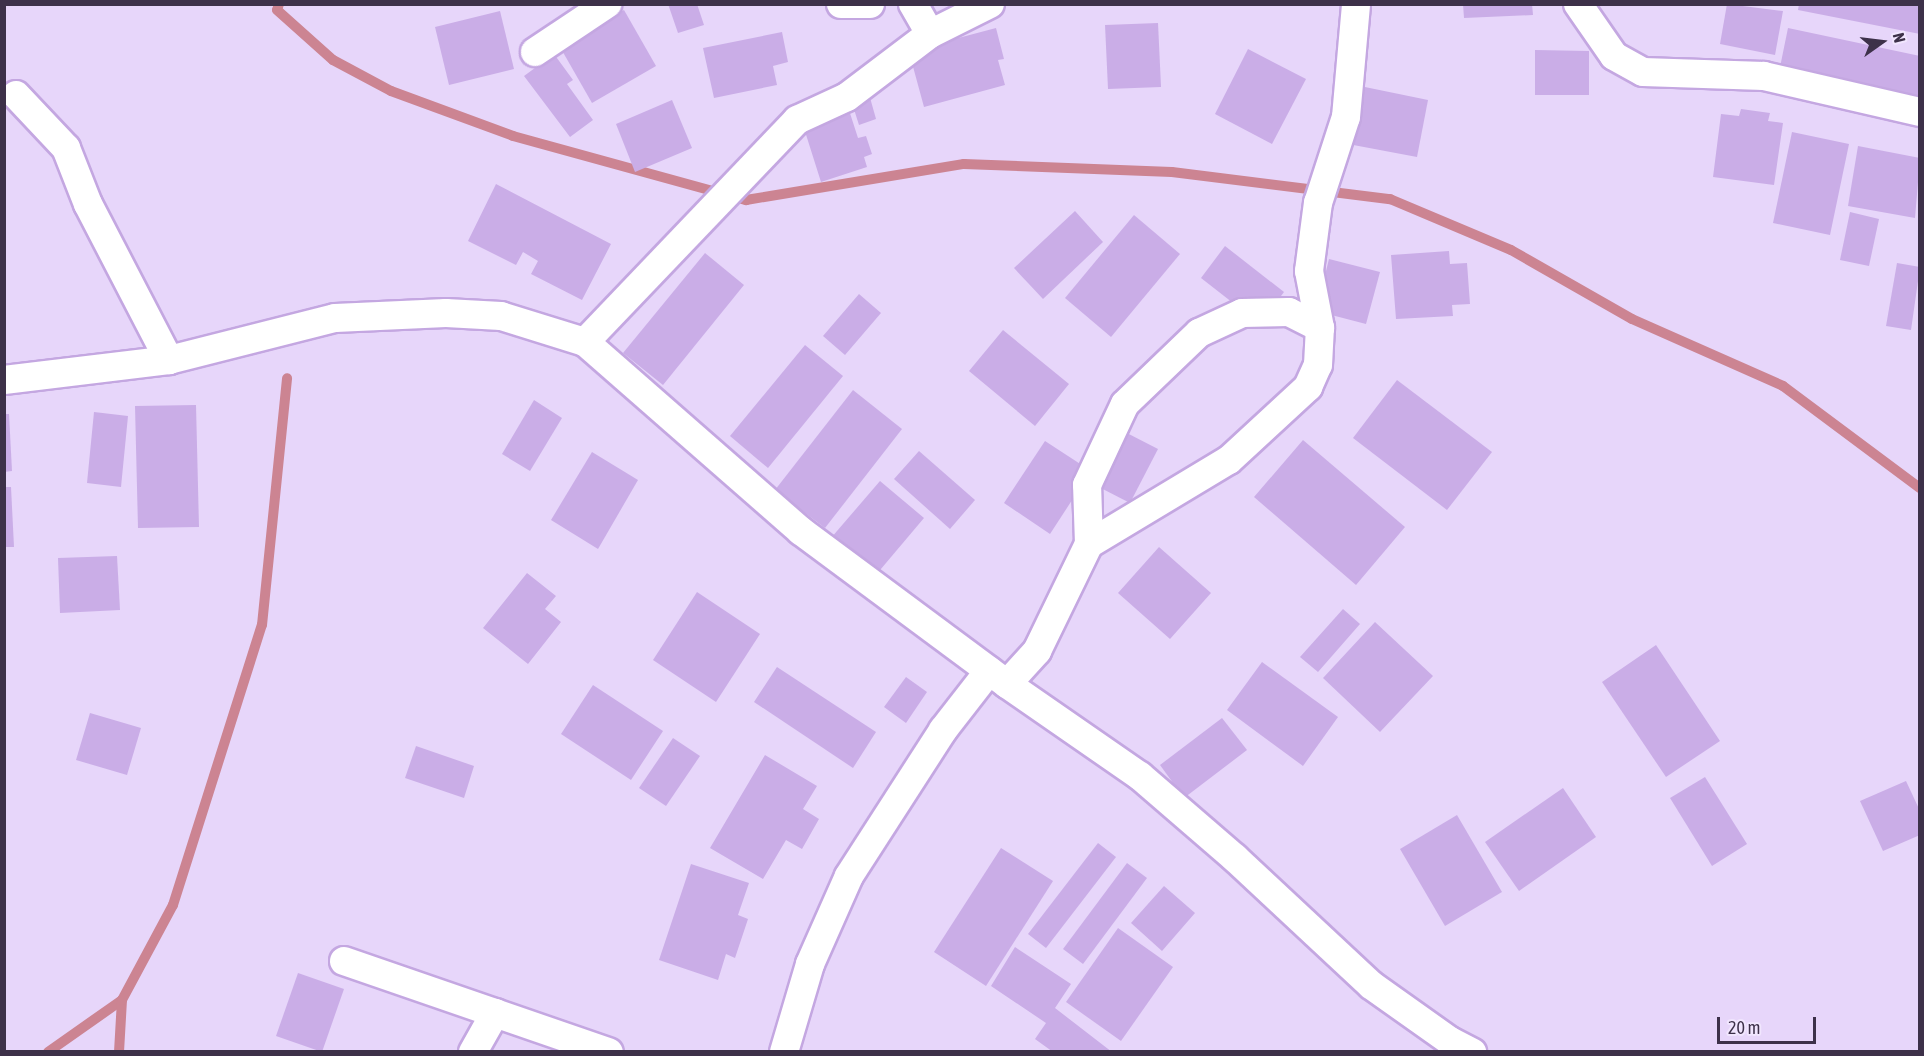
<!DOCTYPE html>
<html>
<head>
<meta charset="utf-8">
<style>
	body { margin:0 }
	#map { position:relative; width:1924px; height:1056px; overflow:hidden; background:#e7d6fa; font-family:"Asap Condensed",sans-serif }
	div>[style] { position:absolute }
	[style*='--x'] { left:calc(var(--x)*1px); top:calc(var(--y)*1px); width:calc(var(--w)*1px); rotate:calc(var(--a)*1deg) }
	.stream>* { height:10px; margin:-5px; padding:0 5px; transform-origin:5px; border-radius:5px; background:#cc8492 }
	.building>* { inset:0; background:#caade7 }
	.roads { filter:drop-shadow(2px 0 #c4a7e1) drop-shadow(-2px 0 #c4a7e1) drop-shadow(0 2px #c4a7e1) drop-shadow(0 -2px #c4a7e1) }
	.street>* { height:28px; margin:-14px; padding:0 14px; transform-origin:14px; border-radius:14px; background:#fff }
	span { translate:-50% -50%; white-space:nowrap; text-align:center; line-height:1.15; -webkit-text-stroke:4.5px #f1e6fe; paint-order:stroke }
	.frame { position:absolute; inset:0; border:6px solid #3d3149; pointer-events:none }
	.north { position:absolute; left:1852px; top:12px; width:60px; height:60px; -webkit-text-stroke:4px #f1e6fe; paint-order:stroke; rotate:76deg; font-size:16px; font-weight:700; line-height:24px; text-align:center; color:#3d3149 }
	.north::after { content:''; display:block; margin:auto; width:21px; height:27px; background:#3d3149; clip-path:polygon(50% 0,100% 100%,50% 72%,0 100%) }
	.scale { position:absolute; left:1717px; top:1017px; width:99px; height:27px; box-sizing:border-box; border:3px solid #3d3149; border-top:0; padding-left:8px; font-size:18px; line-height:21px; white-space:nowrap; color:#3d3149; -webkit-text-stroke:4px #f1e6fe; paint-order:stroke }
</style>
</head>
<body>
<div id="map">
	<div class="stream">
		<i style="--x:279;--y:4;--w:6;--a:108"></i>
		<i style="--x:277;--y:10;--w:75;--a:41.8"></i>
		<i style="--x:333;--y:60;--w:66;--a:28.1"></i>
		<i style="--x:391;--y:91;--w:130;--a:20.2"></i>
		<i style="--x:513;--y:136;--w:242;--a:15.4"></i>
		<i style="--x:746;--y:200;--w:221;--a:-9.4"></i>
		<i style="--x:964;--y:164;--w:208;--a:2.2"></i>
		<i style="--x:1172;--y:172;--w:220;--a:7.1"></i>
		<i style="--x:1390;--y:199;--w:131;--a:22.9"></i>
		<i style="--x:1511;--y:250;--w:139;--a:29.7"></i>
		<i style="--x:1632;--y:319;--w:165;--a:23.9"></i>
		<i style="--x:1783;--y:386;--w:171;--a:36.7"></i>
		<i style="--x:48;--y:1052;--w:90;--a:-35.1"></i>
		<i style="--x:119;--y:1052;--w:52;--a:-86.7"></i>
		<i style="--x:122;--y:1000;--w:108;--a:-61.8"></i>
		<i style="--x:173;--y:905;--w:294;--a:-72.4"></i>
		<i style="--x:262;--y:625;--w:248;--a:-84.2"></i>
	</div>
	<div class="building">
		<i style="clip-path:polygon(668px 4px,697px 4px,704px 25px,678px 33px)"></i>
		<i style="clip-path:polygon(1463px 4px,1532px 4px,1533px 15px,1464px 18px)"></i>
		<i style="clip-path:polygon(1727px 4px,1783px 11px,1775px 55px,1720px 44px)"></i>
		<i style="clip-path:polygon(1799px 4px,1920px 4px,1920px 34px,1798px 10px)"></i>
		<i style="clip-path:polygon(624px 10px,656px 66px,592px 103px,560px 47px)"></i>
		<i style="clip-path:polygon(500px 11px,514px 69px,449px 85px,435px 27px)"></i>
		<i style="clip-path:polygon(1158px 23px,1161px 87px,1108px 89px,1105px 25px)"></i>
		<i style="clip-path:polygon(996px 28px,1004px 59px,998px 60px,1005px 85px,924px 107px,906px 41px,947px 41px)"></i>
		<i style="clip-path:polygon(1788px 28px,1920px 56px,1920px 102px,1779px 72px)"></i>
		<i style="clip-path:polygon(782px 32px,788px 62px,773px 66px,777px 85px,714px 98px,703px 48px)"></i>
		<i style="clip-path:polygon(1248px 49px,1306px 79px,1272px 144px,1215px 114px)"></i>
		<i style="clip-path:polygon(1535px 50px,1589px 51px,1589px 95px,1535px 95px)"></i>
		<i style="clip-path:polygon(554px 54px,573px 80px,567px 84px,593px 120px,570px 137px,524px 76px)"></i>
		<i style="clip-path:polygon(1360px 86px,1428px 100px,1417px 157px,1348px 144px)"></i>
		<i style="clip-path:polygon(869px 94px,876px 119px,859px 125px,851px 100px)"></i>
		<i style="clip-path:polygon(672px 100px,692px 148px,635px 172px,616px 124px)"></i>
		<i style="clip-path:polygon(848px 107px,858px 138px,866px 136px,872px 154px,864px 157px,867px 167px,821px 182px,802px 122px)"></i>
		<i style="clip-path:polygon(1741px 109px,1770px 113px,1768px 121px,1783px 123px,1774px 185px,1713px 177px,1721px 114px,1739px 116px)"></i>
		<i style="clip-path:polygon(1792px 132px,1849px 144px,1830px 235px,1773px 223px)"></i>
		<i style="clip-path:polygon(1858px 146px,1920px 158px,1915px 218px,1848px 206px)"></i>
		<i style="clip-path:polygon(496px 184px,611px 244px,582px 300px,531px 274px,538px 261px,523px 252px,516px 265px,468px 241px)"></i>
		<i style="clip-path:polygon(1075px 211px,1103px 242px,1043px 299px,1014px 268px)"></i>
		<i style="clip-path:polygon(1850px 212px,1879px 219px,1869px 266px,1840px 260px)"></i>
		<i style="clip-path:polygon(1134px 215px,1180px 254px,1111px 337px,1065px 298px)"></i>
		<i style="clip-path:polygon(1225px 246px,1284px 292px,1260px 324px,1201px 278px)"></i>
		<i style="clip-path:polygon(1449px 251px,1450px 264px,1467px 263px,1470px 304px,1452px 305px,1453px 316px,1396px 319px,1391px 255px)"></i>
		<i style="clip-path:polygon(705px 253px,744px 285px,663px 385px,623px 353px)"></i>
		<i style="clip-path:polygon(1329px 259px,1380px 272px,1366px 324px,1316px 311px)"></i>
		<i style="clip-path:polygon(1897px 263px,1920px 267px,1911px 330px,1886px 326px)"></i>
		<i style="clip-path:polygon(859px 294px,881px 313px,845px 355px,823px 336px)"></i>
		<i style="clip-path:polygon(1003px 330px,1069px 384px,1035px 426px,969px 371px)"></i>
		<i style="clip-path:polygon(805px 345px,843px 376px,768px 468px,730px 436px)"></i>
		<i style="clip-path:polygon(1397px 380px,1492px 452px,1447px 510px,1353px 438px)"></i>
		<i style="clip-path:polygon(853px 390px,902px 429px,825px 528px,775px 490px)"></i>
		<i style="clip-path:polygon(534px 400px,562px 418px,530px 471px,502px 454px)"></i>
		<i style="clip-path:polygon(196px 405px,199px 527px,138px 528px,135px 406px)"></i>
		<i style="clip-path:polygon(94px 412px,128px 416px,121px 487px,87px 483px)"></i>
		<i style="clip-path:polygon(4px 414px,9px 414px,12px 471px,4px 472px)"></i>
		<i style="clip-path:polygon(1121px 430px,1158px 449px,1130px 503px,1093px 484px)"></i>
		<i style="clip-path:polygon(1303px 440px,1405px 527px,1356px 585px,1254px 497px)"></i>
		<i style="clip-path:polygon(1045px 441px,1091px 471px,1050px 534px,1004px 503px)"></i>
		<i style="clip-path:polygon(919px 451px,975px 500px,950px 529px,894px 479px)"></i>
		<i style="clip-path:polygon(592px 452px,638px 480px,598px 549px,551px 520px)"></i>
		<i style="clip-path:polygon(880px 481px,924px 518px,875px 576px,831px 538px)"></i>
		<i style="clip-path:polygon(4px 487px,11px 487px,14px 547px,4px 547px)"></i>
		<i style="clip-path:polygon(1159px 547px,1211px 593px,1170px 639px,1118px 593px)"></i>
		<i style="clip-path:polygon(117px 556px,120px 610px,60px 613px,58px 558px)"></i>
		<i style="clip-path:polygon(527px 573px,556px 596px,545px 609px,561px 622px,528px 664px,483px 628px)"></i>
		<i style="clip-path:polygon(697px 592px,760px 634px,716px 702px,653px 660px)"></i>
		<i style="clip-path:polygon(1343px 609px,1360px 624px,1318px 672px,1300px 657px)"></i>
		<i style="clip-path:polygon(1375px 622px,1433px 676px,1380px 732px,1323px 678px)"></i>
		<i style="clip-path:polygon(1656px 645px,1720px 741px,1666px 777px,1602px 682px)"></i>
		<i style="clip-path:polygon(1262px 662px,1338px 717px,1303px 766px,1227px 710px)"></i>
		<i style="clip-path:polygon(777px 667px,876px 732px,853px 768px,754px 702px)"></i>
		<i style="clip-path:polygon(906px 677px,927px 692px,906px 723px,884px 707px)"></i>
		<i style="clip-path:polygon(593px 685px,663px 731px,631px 780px,561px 734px)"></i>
		<i style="clip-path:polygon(90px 713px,141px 728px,127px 775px,76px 760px)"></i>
		<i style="clip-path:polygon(1222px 718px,1247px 750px,1184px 798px,1160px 765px)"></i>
		<i style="clip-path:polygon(673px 738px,700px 756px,666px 806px,639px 788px)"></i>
		<i style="clip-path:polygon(416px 746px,474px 766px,464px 798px,405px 778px)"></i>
		<i style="clip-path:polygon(765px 755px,817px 786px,803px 809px,819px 819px,802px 849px,786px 840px,763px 879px,710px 848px)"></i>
		<i style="clip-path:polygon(1705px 777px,1747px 844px,1712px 866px,1670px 798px)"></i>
		<i style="clip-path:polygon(1906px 781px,1920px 811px,1920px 835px,1883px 851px,1860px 801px)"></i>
		<i style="clip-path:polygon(1563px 788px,1596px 837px,1519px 891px,1485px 842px)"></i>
		<i style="clip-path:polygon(1457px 815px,1502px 892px,1445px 926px,1400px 849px)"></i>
		<i style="clip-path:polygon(1098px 843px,1116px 857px,1046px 948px,1028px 934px)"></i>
		<i style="clip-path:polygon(1001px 848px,1053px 881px,986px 986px,934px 952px)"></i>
		<i style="clip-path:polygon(1127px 863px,1147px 878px,1083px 964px,1063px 949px)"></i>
		<i style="clip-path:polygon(691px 864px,749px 883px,738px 915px,748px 919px,735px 958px,726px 954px,718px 980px,659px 960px)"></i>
		<i style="clip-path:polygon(1164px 886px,1195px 913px,1162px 951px,1131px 923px)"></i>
		<i style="clip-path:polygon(1118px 928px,1173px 967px,1121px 1041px,1066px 1002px)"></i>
		<i style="clip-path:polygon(1015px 947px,1071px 984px,1055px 1008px,1112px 1052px,1053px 1052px,1035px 1039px,1046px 1023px,991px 986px)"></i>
		<i style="clip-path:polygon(298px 973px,344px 989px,322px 1052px,276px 1036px)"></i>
	</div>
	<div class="roads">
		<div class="street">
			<i style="--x:841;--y:4;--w:29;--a:0"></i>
			<i style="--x:913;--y:4;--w:34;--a:60"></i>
			<i style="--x:1578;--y:4;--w:63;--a:55.3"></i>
			<i style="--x:1614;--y:56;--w:33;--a:29"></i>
			<i style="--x:1643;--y:72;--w:121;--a:1.9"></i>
			<i style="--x:1764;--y:76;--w:160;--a:13"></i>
			<i style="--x:535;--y:52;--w:87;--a:-33.7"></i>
			<i style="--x:16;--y:95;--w:73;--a:46.7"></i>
			<i style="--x:66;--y:148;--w:60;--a:68.6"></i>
			<i style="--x:88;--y:204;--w:176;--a:62.6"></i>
			<i style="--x:585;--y:342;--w:307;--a:-46.3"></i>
			<i style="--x:797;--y:120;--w:55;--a:-24.7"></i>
			<i style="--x:847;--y:97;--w:104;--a:-37.2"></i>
			<i style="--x:930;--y:34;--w:67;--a:-26.6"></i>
			<i style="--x:4;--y:380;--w:166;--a:-6.9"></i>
			<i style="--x:169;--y:360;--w:171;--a:-14.2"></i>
			<i style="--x:335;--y:318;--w:111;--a:-2.6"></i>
			<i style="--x:446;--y:313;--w:55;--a:3.1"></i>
			<i style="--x:501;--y:316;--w:88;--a:17.2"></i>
			<i style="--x:585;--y:342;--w:287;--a:41.2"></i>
			<i style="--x:801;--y:531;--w:257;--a:36.6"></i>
			<i style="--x:1007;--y:684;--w:162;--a:34.7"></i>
			<i style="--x:1140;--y:776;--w:125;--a:40.8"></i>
			<i style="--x:1235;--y:858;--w:186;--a:43"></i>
			<i style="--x:1371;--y:985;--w:97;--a:35.3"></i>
			<i style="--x:1450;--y:1041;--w:25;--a:27"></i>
			<i style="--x:1089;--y:544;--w:59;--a:-91.9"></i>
			<i style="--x:1087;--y:485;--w:89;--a:-64.9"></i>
			<i style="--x:1125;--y:404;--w:103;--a:-43.8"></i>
			<i style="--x:1199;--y:333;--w:47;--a:-24.9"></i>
			<i style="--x:1242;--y:313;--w:47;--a:-1.2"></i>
			<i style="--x:1289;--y:312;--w:35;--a:27"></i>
			<i style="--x:1007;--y:684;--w:45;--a:-47.7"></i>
			<i style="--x:1037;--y:651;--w:119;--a:-64.1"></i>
			<i style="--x:1089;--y:544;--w:163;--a:-31"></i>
			<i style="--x:1229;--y:460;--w:108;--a:-42.7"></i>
			<i style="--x:1308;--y:387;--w:24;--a:-66"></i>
			<i style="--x:1318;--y:365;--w:37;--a:-87"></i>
			<i style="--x:1320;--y:328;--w:58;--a:-100.9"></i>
			<i style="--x:1309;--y:271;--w:69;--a:-82.5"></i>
			<i style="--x:1318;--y:203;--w:90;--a:-72"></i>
			<i style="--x:1346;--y:117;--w:113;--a:-84.9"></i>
			<i style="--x:344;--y:961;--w:280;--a:19"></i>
			<i style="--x:473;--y:1052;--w:45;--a:-60.6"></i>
			<i style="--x:784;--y:1052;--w:92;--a:-73.5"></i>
			<i style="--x:810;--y:964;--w:96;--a:-66.1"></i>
			<i style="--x:849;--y:876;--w:174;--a:-57.2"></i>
			<i style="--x:943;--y:730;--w:75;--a:-52.1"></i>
		</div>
	</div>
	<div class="frame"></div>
	<div class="north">N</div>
	<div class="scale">20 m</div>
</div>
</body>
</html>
